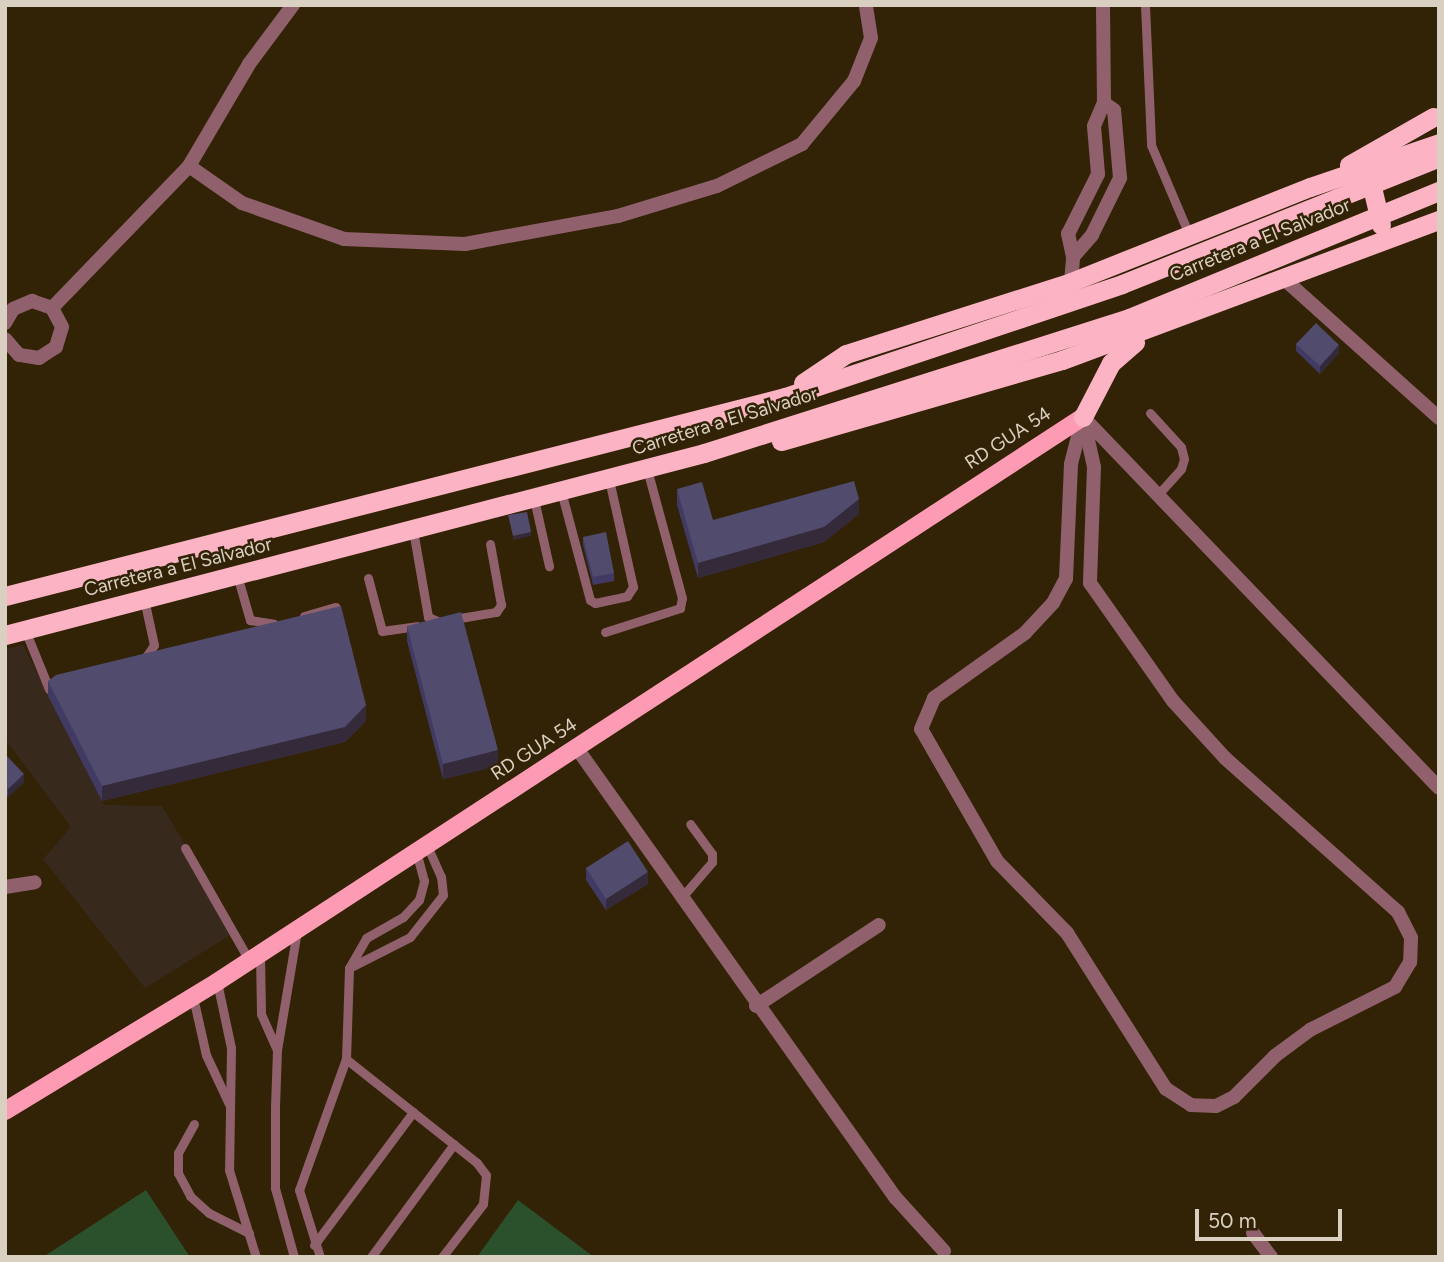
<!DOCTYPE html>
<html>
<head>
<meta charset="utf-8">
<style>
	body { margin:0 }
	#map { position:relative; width:1444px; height:1262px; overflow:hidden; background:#322206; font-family:Figtree,sans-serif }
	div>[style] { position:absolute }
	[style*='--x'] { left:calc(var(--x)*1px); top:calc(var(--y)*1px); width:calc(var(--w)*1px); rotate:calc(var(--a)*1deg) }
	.education>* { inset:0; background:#38291d }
	.green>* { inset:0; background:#2b502c }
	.service>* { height:9px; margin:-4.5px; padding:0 4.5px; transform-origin:4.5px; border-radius:4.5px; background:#90616c }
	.minor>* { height:14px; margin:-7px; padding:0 7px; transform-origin:7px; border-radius:7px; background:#90616c }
	.tertiary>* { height:14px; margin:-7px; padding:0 7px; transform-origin:7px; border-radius:7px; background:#90616c }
	.primary>* { height:18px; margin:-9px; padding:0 9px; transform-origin:9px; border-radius:9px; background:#fc9bb3 }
	.trunk>* { height:19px; margin:-9.5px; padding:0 9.5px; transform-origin:9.5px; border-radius:9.5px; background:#fcb4c4 }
	.trunk-bridge>* { height:19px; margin:-9.5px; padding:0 9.5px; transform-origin:9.5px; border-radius:9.5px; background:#fcb4c4 }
	.wall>* { inset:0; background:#413b64 }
	.shaded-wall>* { inset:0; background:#342a3a }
	.building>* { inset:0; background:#514b6e }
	span { translate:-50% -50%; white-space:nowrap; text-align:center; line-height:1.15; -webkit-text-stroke:5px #322206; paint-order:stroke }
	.street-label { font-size:19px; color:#dad0c1 }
	.frame { position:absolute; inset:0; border:7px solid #dad0c1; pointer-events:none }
	.scale { position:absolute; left:1195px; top:1209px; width:147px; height:32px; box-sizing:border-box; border:4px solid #dad0c1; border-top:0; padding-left:9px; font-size:21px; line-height:24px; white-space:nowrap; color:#dad0c1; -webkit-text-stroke:5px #322206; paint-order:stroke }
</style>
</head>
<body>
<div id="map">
	<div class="education">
		<i style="clip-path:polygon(23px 645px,104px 805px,162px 806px,237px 931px,145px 988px,43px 859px,71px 827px,5px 739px,5px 649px)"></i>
	</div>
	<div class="green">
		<i style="clip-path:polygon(146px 1190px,190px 1257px,43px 1257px)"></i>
		<i style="clip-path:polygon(518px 1200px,594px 1257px,477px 1257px)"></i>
	</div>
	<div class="service">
		<i style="--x:1145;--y:5;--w:140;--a:87.5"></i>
		<i style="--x:1151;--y:145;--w:100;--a:67"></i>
		<i style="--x:1150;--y:413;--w:46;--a:47.6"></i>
		<i style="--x:1181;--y:447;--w:12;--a:76"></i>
		<i style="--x:1184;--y:459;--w:10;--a:107"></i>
		<i style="--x:1181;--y:469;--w:36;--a:132"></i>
		<i style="--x:561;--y:491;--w:113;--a:75.1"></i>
		<i style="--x:590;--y:600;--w:6;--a:31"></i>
		<i style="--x:595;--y:603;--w:33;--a:-12"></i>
		<i style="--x:627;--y:596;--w:11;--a:-56"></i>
		<i style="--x:633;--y:587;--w:110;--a:-102.6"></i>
		<i style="--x:534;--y:499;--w:69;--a:77.4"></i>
		<i style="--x:413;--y:530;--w:88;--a:80.2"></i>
		<i style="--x:428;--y:617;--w:13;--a:23"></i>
		<i style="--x:237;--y:575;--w:47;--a:73.9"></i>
		<i style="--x:250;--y:620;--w:24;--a:9"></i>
		<i style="--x:368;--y:578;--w:55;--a:75.2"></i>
		<i style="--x:382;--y:631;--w:35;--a:-8"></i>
		<i style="--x:144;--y:599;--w:47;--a:77.7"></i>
		<i style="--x:154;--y:645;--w:14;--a:124"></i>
		<i style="--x:304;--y:616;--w:33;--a:-16"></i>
		<i style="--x:454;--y:619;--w:43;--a:-9.5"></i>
		<i style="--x:496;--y:612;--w:9;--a:-54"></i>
		<i style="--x:501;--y:605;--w:62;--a:-100.2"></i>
		<i style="--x:25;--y:630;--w:64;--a:67.9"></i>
		<i style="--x:605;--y:632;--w:79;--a:-17.7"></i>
		<i style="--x:680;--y:608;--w:10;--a:-79"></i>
		<i style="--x:682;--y:598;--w:134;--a:-105.2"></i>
		<i style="--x:185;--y:848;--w:129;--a:60.3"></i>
		<i style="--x:682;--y:897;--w:46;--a:-49.4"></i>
		<i style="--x:712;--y:862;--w:8;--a:-90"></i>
		<i style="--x:712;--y:854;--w:37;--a:-126"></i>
		<i style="--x:260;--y:955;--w:59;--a:89"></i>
		<i style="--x:261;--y:1014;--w:39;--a:66"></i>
		<i style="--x:349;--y:968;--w:68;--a:-26.9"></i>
		<i style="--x:410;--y:937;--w:53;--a:-51.8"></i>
		<i style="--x:443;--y:895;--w:18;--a:-96"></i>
		<i style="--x:441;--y:877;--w:35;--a:-114"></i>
		<i style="--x:217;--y:982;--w:67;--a:78"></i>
		<i style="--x:231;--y:1048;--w:122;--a:90.9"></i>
		<i style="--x:229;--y:1170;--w:91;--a:72.8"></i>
		<i style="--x:193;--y:997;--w:59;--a:77.4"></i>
		<i style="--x:206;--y:1055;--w:54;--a:64.9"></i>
		<i style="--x:346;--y:1059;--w:167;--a:38.4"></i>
		<i style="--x:477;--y:1163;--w:15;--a:53"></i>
		<i style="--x:486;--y:1175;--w:29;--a:96"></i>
		<i style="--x:483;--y:1204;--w:67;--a:127.7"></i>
		<i style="--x:194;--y:1124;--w:33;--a:119"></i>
		<i style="--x:178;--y:1153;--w:20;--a:90"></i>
		<i style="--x:178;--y:1173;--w:26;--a:62"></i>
		<i style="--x:190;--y:1196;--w:25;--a:42"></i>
		<i style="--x:209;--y:1213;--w:45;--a:26.6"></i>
		<i style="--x:314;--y:1245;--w:166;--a:-53.3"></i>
		<i style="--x:294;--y:1257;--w:72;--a:-105.4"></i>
		<i style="--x:275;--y:1188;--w:81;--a:-90"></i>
		<i style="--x:275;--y:1107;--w:57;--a:-88"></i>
		<i style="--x:277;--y:1050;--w:121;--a:-80.5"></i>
		<i style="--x:320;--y:1257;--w:70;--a:-107.4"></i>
		<i style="--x:299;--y:1190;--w:139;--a:-70.3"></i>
		<i style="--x:346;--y:1059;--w:91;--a:-88.1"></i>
		<i style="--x:349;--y:968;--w:34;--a:-60"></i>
		<i style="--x:366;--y:938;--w:43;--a:-29.6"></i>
		<i style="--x:403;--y:917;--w:23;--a:-47"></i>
		<i style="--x:419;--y:900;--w:20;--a:-75"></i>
		<i style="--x:424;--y:881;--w:30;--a:-105"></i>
		<i style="--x:371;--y:1257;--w:140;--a:-53.7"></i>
	</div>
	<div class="minor">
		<i style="--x:189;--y:166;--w:65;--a:34.9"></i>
		<i style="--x:242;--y:203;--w:108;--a:19.4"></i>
		<i style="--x:344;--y:239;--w:121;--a:2.4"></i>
		<i style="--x:465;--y:244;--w:156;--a:-10.4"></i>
		<i style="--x:618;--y:216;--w:103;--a:-16.9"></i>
		<i style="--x:717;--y:186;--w:95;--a:-26.3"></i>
		<i style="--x:802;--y:144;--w:82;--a:-50.5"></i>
		<i style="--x:854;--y:81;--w:46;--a:-68.4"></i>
		<i style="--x:871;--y:38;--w:33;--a:-99"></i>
		<i style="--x:1073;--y:257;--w:29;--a:-49"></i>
		<i style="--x:1092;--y:235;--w:64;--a:-63.8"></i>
		<i style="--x:1120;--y:178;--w:68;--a:-95"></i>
		<i style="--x:1114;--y:110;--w:12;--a:-145"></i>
		<i style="--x:1283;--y:278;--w:210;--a:41.9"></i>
		<i style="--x:1071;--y:282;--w:25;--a:-85"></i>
		<i style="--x:1073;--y:257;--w:24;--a:-102"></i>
		<i style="--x:1068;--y:234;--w:67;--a:-63.4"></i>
		<i style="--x:1098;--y:174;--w:48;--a:-94.8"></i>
		<i style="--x:1094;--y:126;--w:25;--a:-67"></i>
		<i style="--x:1104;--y:103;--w:98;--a:-90.6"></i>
		<i style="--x:52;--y:308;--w:197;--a:-46"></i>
		<i style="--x:189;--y:166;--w:118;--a:-59.5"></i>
		<i style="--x:249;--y:64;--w:74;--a:-53.3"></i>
		<i style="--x:5;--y:323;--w:16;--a:-60"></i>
		<i style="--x:13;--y:309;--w:21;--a:-23"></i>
		<i style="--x:32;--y:301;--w:21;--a:19"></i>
		<i style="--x:52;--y:308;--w:21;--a:62"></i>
		<i style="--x:62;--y:327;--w:21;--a:107"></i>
		<i style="--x:56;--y:347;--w:20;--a:147"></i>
		<i style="--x:39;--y:358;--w:20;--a:-171"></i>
		<i style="--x:19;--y:355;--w:21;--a:-131"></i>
		<i style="--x:1083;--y:417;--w:51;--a:77.6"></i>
		<i style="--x:1094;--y:467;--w:116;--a:92"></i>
		<i style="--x:1090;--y:583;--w:144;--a:54.9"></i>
		<i style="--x:1173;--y:701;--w:77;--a:47.6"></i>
		<i style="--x:1225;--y:758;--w:232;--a:41.7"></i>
		<i style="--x:1398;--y:912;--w:29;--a:63"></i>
		<i style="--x:1411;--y:938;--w:24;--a:92"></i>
		<i style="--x:1410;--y:962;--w:29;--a:121"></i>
		<i style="--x:1395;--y:987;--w:95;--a:153.2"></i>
		<i style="--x:1310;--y:1030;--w:44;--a:143.4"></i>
		<i style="--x:1275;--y:1056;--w:58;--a:135"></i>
		<i style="--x:1234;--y:1097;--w:20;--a:153"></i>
		<i style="--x:1216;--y:1106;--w:25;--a:-178"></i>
		<i style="--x:1191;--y:1105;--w:30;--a:-147"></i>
		<i style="--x:1166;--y:1089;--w:185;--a:-122.4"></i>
		<i style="--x:1067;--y:933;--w:100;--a:-134.2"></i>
		<i style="--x:997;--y:861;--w:152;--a:-119.9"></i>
		<i style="--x:921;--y:729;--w:34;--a:-67"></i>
		<i style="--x:934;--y:698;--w:112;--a:-35.5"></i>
		<i style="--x:1025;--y:633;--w:41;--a:-47"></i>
		<i style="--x:1053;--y:603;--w:27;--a:-62"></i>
		<i style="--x:1066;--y:579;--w:115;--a:-87.5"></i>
		<i style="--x:1071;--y:464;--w:49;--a:-75.7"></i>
		<i style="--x:576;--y:747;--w:552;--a:54.67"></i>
		<i style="--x:895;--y:1197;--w:73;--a:47.8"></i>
		<i style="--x:5;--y:887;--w:30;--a:-9"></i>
		<i style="--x:756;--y:1006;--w:147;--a:-33.4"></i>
		<i style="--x:1253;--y:1233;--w:30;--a:53"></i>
	</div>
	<div class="tertiary">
		<i style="--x:1083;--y:417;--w:514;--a:46.18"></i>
	</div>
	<div class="primary">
		<i style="--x:5;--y:1111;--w:248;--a:-31.3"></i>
		<i style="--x:217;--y:982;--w:1034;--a:-33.12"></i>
	</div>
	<div class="trunk">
		<i style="--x:1349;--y:165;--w:97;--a:-29.7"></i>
		<i style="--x:803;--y:383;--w:52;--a:-34"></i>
		<i style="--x:846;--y:354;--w:236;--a:-17.7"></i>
		<i style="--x:1071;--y:282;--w:257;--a:-21.7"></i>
		<i style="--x:1310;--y:187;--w:136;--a:-18.8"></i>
		<i style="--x:1083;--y:417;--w:61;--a:-62.6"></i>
		<i style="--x:1111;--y:363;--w:32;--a:-41"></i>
		<i style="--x:781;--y:441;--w:292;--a:-16.1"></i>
		<i style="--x:1062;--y:360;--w:402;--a:-20.4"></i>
		<i style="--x:5;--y:596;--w:805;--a:-14.31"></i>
		<i style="--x:785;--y:397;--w:355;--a:-18.5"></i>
		<i style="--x:1122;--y:284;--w:341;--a:-21.8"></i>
		<i style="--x:5;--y:635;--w:722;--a:-14.59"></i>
		<i style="--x:704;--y:453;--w:446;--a:-17.6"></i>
		<i style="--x:1129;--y:318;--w:335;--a:-22.3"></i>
	</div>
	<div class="trunk-bridge">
		<i style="--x:1371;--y:183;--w:43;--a:76.6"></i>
	</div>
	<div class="wall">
		<i style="clip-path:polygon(1296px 344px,1339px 353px,1320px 374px,1296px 351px)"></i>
		<i style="clip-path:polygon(677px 489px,713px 520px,859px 514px,824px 542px,698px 578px,677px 505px)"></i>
		<i style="clip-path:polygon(583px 537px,614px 573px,614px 581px,593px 585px,583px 545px)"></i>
		<i style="clip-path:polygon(407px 626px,498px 766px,443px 779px,407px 641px)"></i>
		<i style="clip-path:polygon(48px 681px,366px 721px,345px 742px,102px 801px,48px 696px)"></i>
		<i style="clip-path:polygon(5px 754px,24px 782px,8px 797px,5px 794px)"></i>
		<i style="clip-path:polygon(586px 868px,648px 884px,606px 910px,586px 880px)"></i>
	</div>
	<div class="shaded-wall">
		<i style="clip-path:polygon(1339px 345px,1339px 353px,1320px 374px,1320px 366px)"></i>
		<i style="clip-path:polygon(859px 499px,859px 514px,824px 542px,698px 578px,698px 563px)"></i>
		<i style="clip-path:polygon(531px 532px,531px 536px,513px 540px,513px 536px)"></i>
		<i style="clip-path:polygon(366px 705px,366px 721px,345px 742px,102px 801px,102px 786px)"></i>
		<i style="clip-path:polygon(498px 750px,498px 766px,443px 779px,443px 764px)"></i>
		<i style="clip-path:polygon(24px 774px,24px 782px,8px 797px,8px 789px)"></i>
		<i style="clip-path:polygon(648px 872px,648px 884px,606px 910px,606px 899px)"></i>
	</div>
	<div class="building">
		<i style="clip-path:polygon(1316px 323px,1339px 345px,1320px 366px,1296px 344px)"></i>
		<i style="clip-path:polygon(854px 481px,859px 499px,824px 527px,698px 563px,677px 489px,702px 482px,713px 520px)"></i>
		<i style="clip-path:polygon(527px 512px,531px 532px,513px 536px,508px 515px)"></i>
		<i style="clip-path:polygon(606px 532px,614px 573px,593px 577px,583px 537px)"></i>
		<i style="clip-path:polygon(341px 606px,366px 705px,345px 727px,102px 786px,48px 681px,56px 675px)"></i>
		<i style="clip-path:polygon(461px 612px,498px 750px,443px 764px,407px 626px)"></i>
		<i style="clip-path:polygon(5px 754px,24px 774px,8px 789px,5px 786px)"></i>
		<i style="clip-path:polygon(628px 841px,648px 872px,606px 899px,586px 868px)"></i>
	</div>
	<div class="street-label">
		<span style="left:1260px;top:240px;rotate:-22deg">Carretera a El Salvador</span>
		<span style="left:725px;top:421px;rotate:-17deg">Carretera a El Salvador</span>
		<span style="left:1008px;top:438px;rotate:-33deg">RD GUA 54</span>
		<span style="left:178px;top:567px;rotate:-14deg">Carretera a El Salvador</span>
		<span style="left:534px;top:749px;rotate:-33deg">RD GUA 54</span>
	</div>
	<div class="frame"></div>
	<div class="scale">50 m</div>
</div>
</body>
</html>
